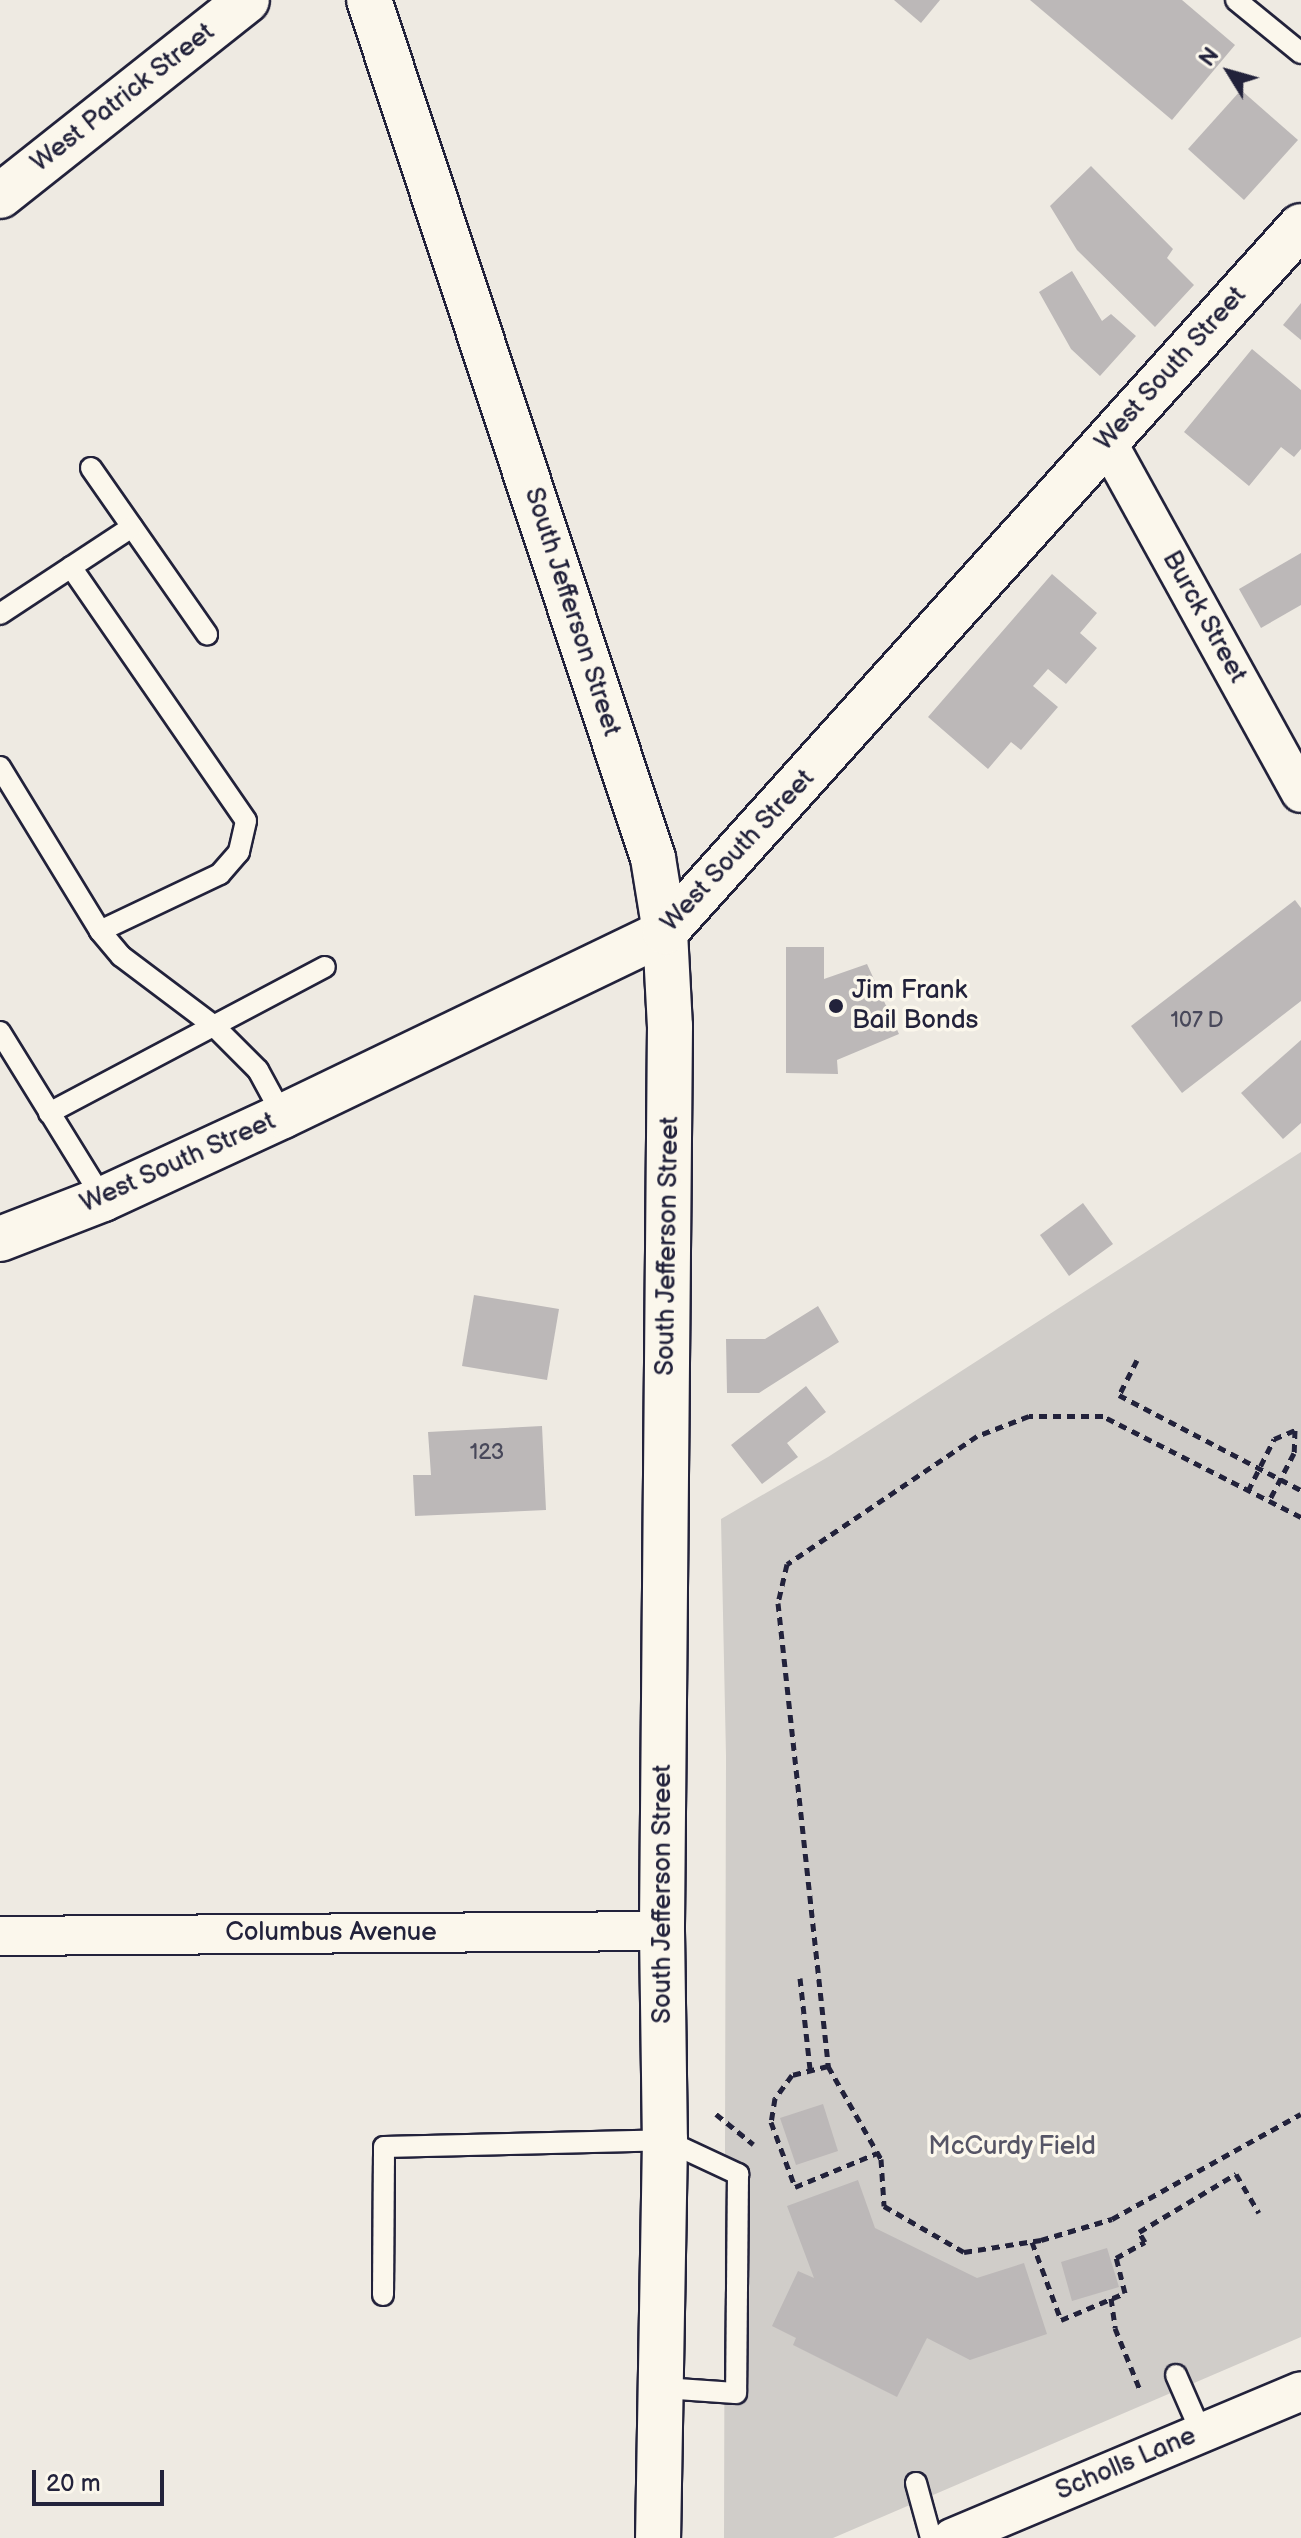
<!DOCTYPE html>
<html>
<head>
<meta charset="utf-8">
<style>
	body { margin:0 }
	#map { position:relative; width:1301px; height:2538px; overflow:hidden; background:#eeeae2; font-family:"Balsamiq Sans",sans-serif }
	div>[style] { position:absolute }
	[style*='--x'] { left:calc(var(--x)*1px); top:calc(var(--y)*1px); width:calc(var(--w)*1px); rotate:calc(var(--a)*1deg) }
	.green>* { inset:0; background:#d0cdc9 }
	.building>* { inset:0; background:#bcb8b8 }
	.path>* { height:5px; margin-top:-2.5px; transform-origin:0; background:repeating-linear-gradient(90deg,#22223b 0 8px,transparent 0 14px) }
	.roads { filter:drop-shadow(2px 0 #22223b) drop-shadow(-2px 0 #22223b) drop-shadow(0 2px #22223b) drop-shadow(0 -2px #22223b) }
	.service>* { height:20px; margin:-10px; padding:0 10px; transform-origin:10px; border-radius:10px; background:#fbf7ec }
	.minor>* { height:38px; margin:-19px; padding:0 19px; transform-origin:19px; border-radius:19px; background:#fbf7ec }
	.primary>* { height:44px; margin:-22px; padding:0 22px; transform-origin:22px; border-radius:22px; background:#fbf7ec }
	.dots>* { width:22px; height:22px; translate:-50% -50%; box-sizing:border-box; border:4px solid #fbf7ec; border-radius:50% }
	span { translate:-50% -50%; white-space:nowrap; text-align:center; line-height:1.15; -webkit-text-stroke:7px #fbf7ec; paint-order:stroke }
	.number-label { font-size:22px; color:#48485a }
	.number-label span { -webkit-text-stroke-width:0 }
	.street-label { font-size:26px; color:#22223b }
	.poi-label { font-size:26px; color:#22223b }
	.left { translate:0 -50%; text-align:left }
	.park-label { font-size:26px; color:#565566 }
	.north { position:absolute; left:1189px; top:32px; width:80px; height:80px; -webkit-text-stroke:6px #fbf7ec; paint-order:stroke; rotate:307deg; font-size:22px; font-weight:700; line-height:32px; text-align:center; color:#22223b }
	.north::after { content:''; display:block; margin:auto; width:28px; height:36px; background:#22223b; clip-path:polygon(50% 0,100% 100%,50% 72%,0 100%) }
	.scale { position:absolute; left:32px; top:2470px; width:132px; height:36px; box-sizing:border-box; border:4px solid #22223b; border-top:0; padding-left:10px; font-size:24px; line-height:28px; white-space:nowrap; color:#22223b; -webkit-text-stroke:6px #fbf7ec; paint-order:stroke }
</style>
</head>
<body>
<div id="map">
	<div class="green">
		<i style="clip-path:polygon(1301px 1152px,1301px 2337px,833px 2538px,724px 2538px,726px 1756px,721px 1519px,828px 1457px)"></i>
	</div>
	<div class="building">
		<i style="clip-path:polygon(894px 0,940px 0,921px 23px)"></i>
		<i style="clip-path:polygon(1030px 0,1182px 0,1235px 45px,1172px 120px)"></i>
		<i style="clip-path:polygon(1241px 90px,1298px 140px,1244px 200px,1188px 149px)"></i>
		<i style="clip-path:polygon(1091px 166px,1173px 249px,1167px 258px,1194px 285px,1155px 327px,1077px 250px,1050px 206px)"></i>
		<i style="clip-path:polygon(1072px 271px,1102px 321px,1111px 314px,1136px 336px,1100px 376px,1071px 349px,1039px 292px)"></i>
		<i style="clip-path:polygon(1301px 303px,1301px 340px,1283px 325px)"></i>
		<i style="clip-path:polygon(1252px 349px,1301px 390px,1301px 449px,1294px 457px,1281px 447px,1249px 486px,1184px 432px)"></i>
		<i style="clip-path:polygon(1301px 553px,1301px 605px,1261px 628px,1239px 589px)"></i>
		<i style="clip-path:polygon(1052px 574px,1097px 613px,1080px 633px,1097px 648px,1066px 684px,1048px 669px,1033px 686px,1058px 707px,1021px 750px,1011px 742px,988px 769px,928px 717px)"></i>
		<i style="clip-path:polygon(1295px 900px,1301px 908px,1301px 1001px,1182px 1093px,1131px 1026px)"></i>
		<i style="clip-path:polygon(786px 947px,824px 947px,824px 979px,867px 964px,899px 1034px,837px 1060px,838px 1074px,786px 1073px)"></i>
		<i style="clip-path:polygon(1301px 1040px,1301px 1123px,1283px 1139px,1241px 1093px)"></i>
		<i style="clip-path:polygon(1083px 1203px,1113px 1244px,1069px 1276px,1040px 1235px)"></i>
		<i style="clip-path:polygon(474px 1295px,559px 1309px,547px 1380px,462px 1366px)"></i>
		<i style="clip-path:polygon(818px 1306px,839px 1342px,759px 1393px,727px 1393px,726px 1339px,765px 1339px)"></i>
		<i style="clip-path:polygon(806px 1386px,826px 1412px,787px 1443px,798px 1457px,762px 1484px,731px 1445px)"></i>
		<i style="clip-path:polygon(542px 1426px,546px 1510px,415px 1516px,413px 1475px,431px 1475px,428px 1432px)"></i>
		<i style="clip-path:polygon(823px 2104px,838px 2151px,796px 2165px,780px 2118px)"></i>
		<i style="clip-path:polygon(858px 2180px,875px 2228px,977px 2278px,1024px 2263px,1047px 2334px,970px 2360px,927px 2338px,897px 2397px,793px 2345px,796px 2338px,772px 2326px,798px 2271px,814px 2278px,787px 2206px)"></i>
		<i style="clip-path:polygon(1107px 2248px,1119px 2287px,1072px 2301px,1061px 2262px)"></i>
	</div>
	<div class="path">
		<i style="--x:1137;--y:1360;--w:39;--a:117"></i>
		<i style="--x:1119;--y:1395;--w:205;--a:27.6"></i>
		<i style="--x:1248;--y:1491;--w:58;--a:-63.4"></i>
		<i style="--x:1274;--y:1439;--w:23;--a:-23"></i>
		<i style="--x:1295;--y:1430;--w:23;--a:92"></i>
		<i style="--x:1294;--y:1453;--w:54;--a:117.5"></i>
		<i style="--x:1301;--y:1517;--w:222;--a:-153"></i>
		<i style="--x:1103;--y:1416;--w:74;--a:180"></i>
		<i style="--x:1029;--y:1416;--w:56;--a:159"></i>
		<i style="--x:977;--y:1436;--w:229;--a:146"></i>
		<i style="--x:787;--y:1564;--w:40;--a:103"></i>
		<i style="--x:778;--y:1603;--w:466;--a:83.8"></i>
		<i style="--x:828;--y:2066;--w:107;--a:60.3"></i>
		<i style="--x:881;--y:2159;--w:47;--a:86.3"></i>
		<i style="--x:884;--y:2206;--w:92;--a:29.9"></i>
		<i style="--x:964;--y:2252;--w:78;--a:-8.9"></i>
		<i style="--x:1041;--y:2240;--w:74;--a:-16.5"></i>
		<i style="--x:1112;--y:2219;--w:216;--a:-29.1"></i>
		<i style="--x:800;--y:1978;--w:92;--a:83.7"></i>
		<i style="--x:828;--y:2066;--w:37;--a:166"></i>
		<i style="--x:792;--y:2075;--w:29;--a:126"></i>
		<i style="--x:775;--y:2098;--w:24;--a:99"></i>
		<i style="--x:771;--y:2122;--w:69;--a:69.7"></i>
		<i style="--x:795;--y:2187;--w:89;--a:-22.5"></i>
		<i style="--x:716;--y:2114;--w:48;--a:39"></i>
		<i style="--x:1032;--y:2242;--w:83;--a:69.6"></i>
		<i style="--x:1061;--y:2320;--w:69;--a:-22.9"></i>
		<i style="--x:1125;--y:2293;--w:36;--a:-104"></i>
		<i style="--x:1116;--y:2258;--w:33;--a:-29"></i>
		<i style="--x:1145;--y:2242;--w:12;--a:-121"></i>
		<i style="--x:1139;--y:2232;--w:113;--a:-30.9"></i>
		<i style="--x:1236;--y:2174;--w:45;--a:59.5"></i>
		<i style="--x:1111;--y:2298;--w:30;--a:82"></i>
		<i style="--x:1115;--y:2328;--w:67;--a:68"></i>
	</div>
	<div class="roads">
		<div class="service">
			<i style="--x:1236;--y:0;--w:84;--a:39.2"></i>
			<i style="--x:91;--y:468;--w:203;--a:55.1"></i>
			<i style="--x:71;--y:567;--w:308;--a:55.4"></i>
			<i style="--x:246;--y:821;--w:32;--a:103"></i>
			<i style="--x:239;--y:852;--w:29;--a:131"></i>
			<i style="--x:220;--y:874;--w:133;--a:154.6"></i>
			<i style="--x:0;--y:614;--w:158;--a:-33.4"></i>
			<i style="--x:0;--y:767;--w:192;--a:58.6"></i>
			<i style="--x:100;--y:931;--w:33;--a:50"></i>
			<i style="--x:121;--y:956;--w:116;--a:37"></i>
			<i style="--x:214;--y:1026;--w:62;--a:45"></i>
			<i style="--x:258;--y:1070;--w:52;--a:61.5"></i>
			<i style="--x:0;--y:1032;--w:196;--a:58.3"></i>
			<i style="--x:49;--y:1113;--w:312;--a:-27.9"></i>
			<i style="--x:383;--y:2295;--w:148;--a:-89.6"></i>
			<i style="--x:384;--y:2147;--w:281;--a:-1.4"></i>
			<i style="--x:665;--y:2140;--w:81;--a:25"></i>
			<i style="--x:738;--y:2174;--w:219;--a:90.5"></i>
			<i style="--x:736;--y:2393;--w:74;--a:-176.1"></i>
			<i style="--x:1176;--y:2375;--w:62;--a:66.3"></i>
			<i style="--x:916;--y:2483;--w:57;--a:74.7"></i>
		</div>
		<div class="minor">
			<i style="--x:1106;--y:440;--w:403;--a:61.1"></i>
			<i style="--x:0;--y:1936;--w:662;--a:-0.43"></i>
			<i style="--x:952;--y:2538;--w:379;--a:-22.8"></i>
		</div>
		<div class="primary">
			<i style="--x:369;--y:0;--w:904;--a:71.69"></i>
			<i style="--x:653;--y:858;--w:75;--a:80.8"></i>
			<i style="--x:665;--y:932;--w:94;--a:87"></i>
			<i style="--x:670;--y:1026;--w:905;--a:90.51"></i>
			<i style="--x:662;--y:1931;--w:209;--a:89.2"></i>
			<i style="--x:665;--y:2140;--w:398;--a:91"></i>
			<i style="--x:0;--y:196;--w:315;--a:-38.4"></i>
			<i style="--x:0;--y:1239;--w:110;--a:-21.2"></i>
			<i style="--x:103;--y:1199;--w:198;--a:-24.8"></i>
			<i style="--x:283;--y:1116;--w:424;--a:-25.7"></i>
			<i style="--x:665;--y:932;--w:950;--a:-47.99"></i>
		</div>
	</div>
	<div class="dots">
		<i style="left:836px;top:1006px;background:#22223b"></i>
	</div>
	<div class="number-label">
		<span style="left:1197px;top:1021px">107 D</span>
		<span style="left:487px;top:1453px">123</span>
	</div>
	<div class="street-label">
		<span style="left:123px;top:98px;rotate:-38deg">West Patrick Street</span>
		<span style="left:1171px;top:369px;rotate:-48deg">West South Street</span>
		<span style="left:572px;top:612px;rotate:72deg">South Jefferson Street</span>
		<span style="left:1204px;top:617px;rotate:61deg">Burck Street</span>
		<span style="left:738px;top:851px;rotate:-47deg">West South Street</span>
		<span style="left:178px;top:1163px;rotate:-24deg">West South Street</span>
		<span style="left:668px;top:1246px;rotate:-89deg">South Jefferson Street</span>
		<span style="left:663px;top:1894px;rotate:-90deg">South Jefferson Street</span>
		<span style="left:331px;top:1933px">Columbus Avenue</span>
		<span style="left:1126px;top:2464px;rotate:-23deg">Scholls Lane</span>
	</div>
	<div class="poi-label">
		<span class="left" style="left:852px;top:1006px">Jim Frank<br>Bail Bonds</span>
	</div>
	<div class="park-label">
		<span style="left:1012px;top:2147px">McCurdy Field</span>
	</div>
	<div class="north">N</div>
	<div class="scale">20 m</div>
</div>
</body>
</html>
